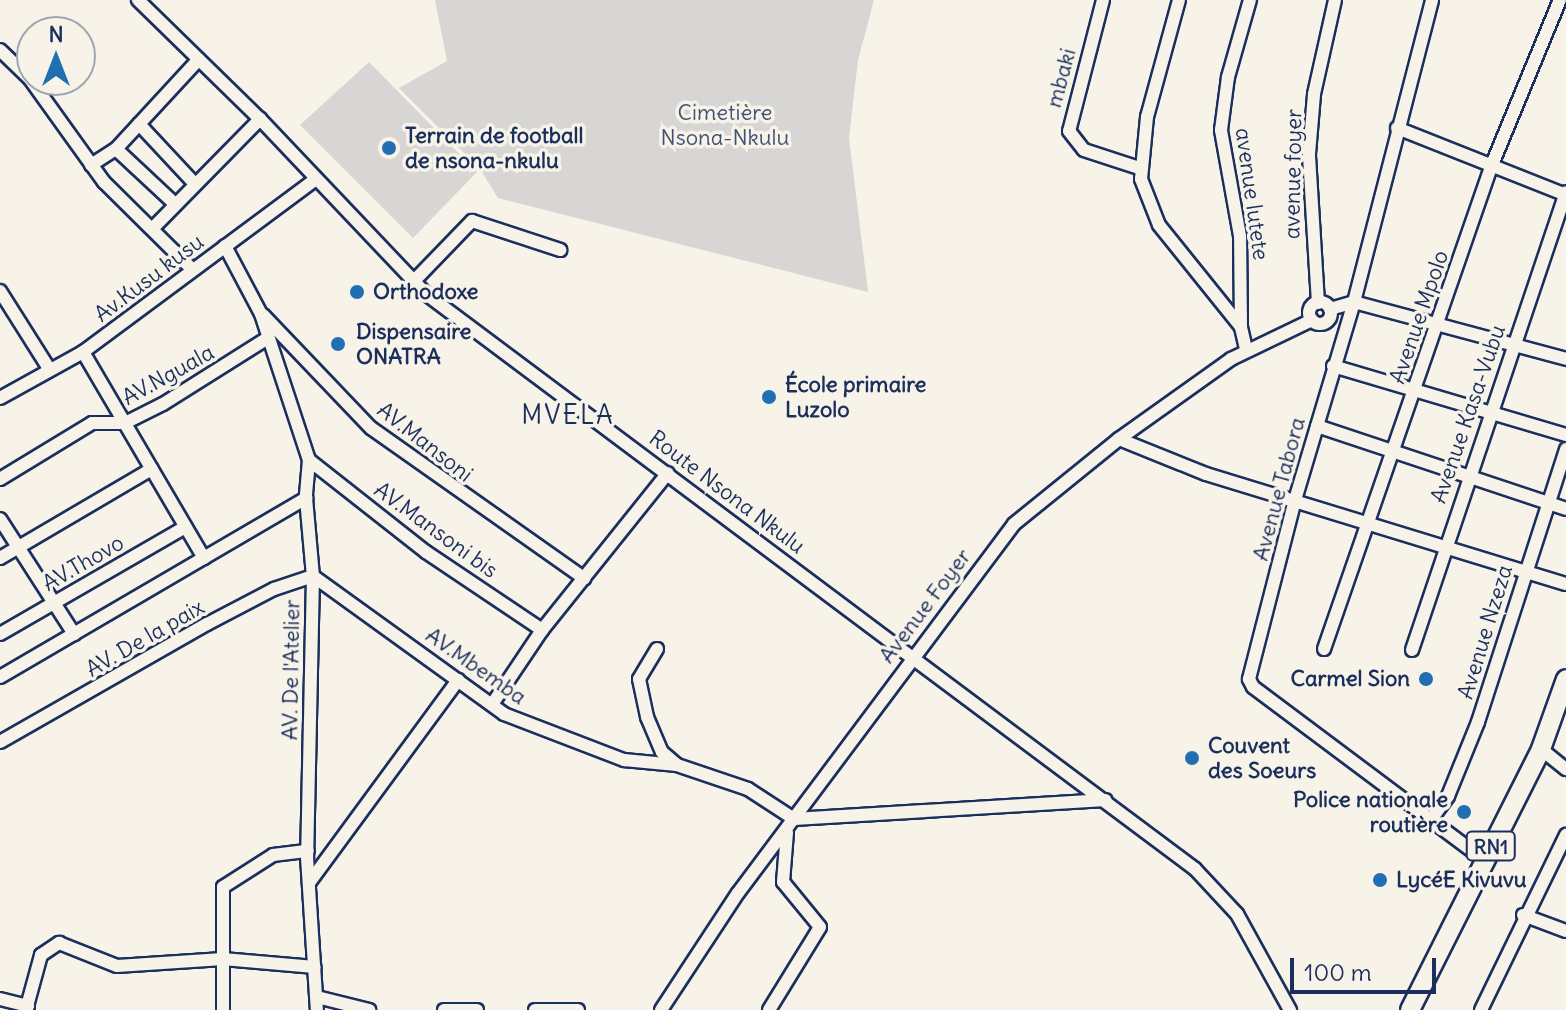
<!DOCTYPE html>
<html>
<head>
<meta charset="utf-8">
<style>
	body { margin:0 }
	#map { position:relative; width:1566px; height:1010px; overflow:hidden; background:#f7f3e8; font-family:Delius,sans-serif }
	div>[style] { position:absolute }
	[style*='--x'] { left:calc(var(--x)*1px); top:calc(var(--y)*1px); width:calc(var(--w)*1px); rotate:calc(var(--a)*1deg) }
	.green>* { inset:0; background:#d7d6d4 }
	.roads { filter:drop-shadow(2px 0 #1b2f5e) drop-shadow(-2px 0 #1b2f5e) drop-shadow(0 2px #1b2f5e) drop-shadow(0 -2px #1b2f5e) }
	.minor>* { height:12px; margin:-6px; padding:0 6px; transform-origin:6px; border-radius:6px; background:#f7f3e8 }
	.minor>.ring { margin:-6px; padding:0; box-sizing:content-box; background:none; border:12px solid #f7f3e8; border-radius:50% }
	.highway>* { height:18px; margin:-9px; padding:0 9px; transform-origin:9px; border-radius:9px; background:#f7f3e8 }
	.dots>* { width:22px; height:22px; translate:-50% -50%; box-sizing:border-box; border:4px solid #f7f3e8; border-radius:50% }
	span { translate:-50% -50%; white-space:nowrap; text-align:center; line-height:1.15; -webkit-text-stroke:7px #f7f3e8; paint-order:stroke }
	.shield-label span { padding:2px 6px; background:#f7f3e8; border:2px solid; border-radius:6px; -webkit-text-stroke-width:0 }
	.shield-label { font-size:20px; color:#1b2f5e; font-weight:700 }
	.street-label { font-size:22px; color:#1b2f5e }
	.park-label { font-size:22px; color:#415076 }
	.poi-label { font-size:22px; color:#1b2f5e; font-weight:700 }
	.left { translate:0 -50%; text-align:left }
	.right { translate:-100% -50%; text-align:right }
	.quarter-label { font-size:26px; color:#1b2f5e; letter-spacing:2px }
	.north { position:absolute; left:16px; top:16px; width:80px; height:80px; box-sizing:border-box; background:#f7f3e8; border:2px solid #9fa5b1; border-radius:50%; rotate:0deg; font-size:22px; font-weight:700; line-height:32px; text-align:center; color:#1b2f5e }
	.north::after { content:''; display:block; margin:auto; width:28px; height:36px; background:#1f6fb2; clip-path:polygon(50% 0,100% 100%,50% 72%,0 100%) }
	.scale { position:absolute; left:1290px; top:958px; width:146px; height:36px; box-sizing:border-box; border:4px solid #1b2f5e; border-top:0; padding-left:10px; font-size:24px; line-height:28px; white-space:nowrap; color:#1b2f5e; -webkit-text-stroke:6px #f7f3e8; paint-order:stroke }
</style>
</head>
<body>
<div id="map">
	<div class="green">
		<i style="clip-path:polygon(435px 0,874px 0,858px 60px,849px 138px,868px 292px,498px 198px,480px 169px,399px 88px,447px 61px)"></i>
		<i style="clip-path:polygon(369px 62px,477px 172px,413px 238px,300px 125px)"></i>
	</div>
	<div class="roads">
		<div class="minor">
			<i style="--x:138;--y:0;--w:170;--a:44.3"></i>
			<i style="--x:260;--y:119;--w:241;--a:46.5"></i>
			<i style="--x:426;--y:294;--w:960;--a:36.79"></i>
			<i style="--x:1195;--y:869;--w:62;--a:47"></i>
			<i style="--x:1237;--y:914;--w:110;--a:61.1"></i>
			<i style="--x:1103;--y:0;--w:135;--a:104.5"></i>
			<i style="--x:1069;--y:131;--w:24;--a:52"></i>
			<i style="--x:1084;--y:150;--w:58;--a:18.1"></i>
			<i style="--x:1179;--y:0;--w:121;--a:105.3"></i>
			<i style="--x:1147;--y:117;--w:62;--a:95.5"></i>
			<i style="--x:1141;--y:179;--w:49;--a:68.6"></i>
			<i style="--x:1159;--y:225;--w:131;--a:51.2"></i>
			<i style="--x:0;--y:50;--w:42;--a:44"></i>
			<i style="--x:30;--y:79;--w:127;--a:54.3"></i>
			<i style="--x:104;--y:182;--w:124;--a:44.7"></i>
			<i style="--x:139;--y:124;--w:81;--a:47"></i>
			<i style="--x:1397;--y:128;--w:182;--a:21.6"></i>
			<i style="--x:116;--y:149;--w:79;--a:43"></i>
			<i style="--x:91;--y:165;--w:30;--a:-33"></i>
			<i style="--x:116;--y:149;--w:122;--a:-47.3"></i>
			<i style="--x:153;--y:228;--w:153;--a:-45.5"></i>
			<i style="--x:225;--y:246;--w:77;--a:62.1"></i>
			<i style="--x:261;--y:314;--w:154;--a:71.8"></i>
			<i style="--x:309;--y:460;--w:38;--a:95"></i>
			<i style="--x:306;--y:498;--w:78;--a:84.9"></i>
			<i style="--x:313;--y:576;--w:281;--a:91.2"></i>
			<i style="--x:307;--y:857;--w:153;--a:86.3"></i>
			<i style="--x:413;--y:282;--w:85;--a:-46"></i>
			<i style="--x:472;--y:221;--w:93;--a:18.2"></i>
			<i style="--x:0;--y:291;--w:93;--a:57.7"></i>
			<i class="ring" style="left:1309px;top:302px;width:10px;height:10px"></i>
			<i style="--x:1318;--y:303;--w:149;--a:-93.5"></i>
			<i style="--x:1309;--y:154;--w:60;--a:-85.2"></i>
			<i style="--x:1314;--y:94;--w:96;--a:-77.4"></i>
			<i style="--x:1330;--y:309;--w:25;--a:-16"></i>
			<i style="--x:1354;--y:302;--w:312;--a:-75.5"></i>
			<i style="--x:263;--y:315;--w:156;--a:46.3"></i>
			<i style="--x:371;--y:428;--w:261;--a:35.2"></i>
			<i style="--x:1246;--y:349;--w:23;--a:-103"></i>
			<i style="--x:1241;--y:327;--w:91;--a:-90.6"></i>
			<i style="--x:1240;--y:236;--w:108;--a:-100.2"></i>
			<i style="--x:1221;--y:130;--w:53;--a:-82.5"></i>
			<i style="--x:1228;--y:77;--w:80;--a:-74.1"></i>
			<i style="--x:83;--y:352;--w:239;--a:59.6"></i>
			<i style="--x:1333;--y:366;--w:243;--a:16.5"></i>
			<i style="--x:0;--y:398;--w:95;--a:-29"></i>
			<i style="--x:83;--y:352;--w:290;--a:-36.6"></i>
			<i style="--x:1317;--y:426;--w:262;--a:18.4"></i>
			<i style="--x:1119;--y:439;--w:94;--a:21.9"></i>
			<i style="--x:1206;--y:474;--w:376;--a:17"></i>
			<i style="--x:309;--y:460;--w:149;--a:38.2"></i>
			<i style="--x:426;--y:552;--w:140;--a:33.9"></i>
			<i style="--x:0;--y:479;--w:108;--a:-31.3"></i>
			<i style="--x:92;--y:423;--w:33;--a:0"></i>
			<i style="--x:125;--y:423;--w:42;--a:-26.6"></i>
			<i style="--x:163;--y:404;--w:124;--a:-32.2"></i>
			<i style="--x:0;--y:519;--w:137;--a:57.2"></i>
			<i style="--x:0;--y:558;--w:176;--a:-30.4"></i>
			<i style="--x:0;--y:634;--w:214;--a:-30"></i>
			<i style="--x:657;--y:649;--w:35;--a:121"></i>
			<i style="--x:639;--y:679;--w:39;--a:78"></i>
			<i style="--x:647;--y:717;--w:38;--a:67"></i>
			<i style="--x:662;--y:752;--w:20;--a:41"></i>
			<i style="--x:677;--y:765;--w:75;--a:18.7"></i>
			<i style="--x:748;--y:789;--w:55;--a:33.1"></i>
			<i style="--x:794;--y:819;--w:312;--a:-3.5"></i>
			<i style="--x:1324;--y:649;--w:510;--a:-70.89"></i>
			<i style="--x:1491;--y:167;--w:181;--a:-67.6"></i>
			<i style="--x:1412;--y:650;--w:483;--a:-71.4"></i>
			<i style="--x:0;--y:677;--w:355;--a:-30.3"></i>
			<i style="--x:493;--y:703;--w:88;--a:-56.1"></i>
			<i style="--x:542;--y:630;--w:201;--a:-51.3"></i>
			<i style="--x:0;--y:742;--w:238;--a:-29.7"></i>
			<i style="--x:207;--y:624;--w:76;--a:-27.6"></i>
			<i style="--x:274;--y:589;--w:41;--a:-18.4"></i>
			<i style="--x:313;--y:576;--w:236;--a:35.8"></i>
			<i style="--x:504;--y:714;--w:129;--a:21"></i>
			<i style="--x:624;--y:760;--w:53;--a:5.4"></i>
			<i style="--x:1541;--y:749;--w:32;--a:39"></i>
			<i style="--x:1430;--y:821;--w:31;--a:-54"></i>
			<i style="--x:1448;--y:796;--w:80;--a:-67.9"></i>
			<i style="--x:1478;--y:722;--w:287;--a:-72.1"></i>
			<i style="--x:1483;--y:859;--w:287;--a:-143.2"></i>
			<i style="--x:1253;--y:687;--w:9;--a:-117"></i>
			<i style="--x:1249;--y:679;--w:185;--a:-75.6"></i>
			<i style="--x:1295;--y:500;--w:207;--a:-73.4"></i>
			<i style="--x:1354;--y:302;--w:220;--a:15"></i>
			<i style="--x:309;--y:883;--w:252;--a:-53.7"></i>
			<i style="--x:1523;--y:915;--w:46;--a:20.4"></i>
			<i style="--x:317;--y:997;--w:54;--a:14"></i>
			<i style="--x:0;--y:999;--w:29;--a:14"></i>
			<i style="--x:26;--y:1010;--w:57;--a:-74.7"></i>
			<i style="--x:41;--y:955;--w:22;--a:-34"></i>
			<i style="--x:59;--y:943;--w:62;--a:21.6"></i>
			<i style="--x:117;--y:966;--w:106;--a:-3.8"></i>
			<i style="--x:223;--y:959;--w:92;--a:5"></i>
			<i style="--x:223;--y:1010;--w:123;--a:-90"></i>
			<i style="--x:223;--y:887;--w:59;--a:-32.6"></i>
			<i style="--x:273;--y:855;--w:35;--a:-7"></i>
			<i style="--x:444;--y:1010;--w:33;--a:0"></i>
			<i style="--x:535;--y:1010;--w:43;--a:0"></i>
			<i style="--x:661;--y:1010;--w:140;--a:-56.7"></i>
			<i style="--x:738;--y:893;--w:461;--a:-53.2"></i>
			<i style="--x:1014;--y:524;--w:135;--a:-39"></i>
			<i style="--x:1119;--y:439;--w:138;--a:-35.5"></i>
			<i style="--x:1231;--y:359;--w:90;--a:-25.7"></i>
			<i style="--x:769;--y:1010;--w:97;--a:-58.4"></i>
			<i style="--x:820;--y:927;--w:58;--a:-129.4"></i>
			<i style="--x:783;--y:882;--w:50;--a:-85.4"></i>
			<i style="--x:1481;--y:1010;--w:195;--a:-64.1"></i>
		</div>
		<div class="highway">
			<i style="--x:1410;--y:1010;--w:292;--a:-63.3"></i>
			<i style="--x:1541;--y:749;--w:74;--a:-70.3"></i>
		</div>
	</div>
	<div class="dots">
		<i style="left:389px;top:148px;background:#1f6fb2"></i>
		<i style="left:357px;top:292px;background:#1f6fb2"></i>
		<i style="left:338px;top:344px;background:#1f6fb2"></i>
		<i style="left:769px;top:397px;background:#1f6fb2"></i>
		<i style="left:1426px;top:679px;background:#1f6fb2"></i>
		<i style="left:1192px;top:758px;background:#1f6fb2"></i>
		<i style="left:1464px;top:812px;background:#1f6fb2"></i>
		<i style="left:1380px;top:880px;background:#1f6fb2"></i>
	</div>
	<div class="shield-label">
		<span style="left:1491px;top:846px">RN1</span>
	</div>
	<div class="street-label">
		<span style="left:1061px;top:78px;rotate:-75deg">mbaki</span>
		<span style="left:1293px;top:174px;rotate:-89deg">avenue foyer</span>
		<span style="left:1252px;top:194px;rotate:82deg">avenue lutete</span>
		<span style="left:149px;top:278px;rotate:-37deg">Av.Kusu kusu</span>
		<span style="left:1419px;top:317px;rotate:-71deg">Avenue Mpolo</span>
		<span style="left:168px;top:375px;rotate:-29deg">AV.Nguala</span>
		<span style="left:1468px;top:414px;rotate:-71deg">Avenue Kasa-Vubu</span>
		<span style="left:425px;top:442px;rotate:38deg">AV.Mansoni</span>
		<span style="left:1279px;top:489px;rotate:-75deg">Avenue Tabora</span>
		<span style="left:727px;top:492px;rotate:37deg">Route Nsona Nkulu</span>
		<span style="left:436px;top:530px;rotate:36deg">AV.Mansoni bis</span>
		<span style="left:83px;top:563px;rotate:-30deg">AV.Thovo</span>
		<span style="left:925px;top:606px;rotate:-53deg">Avenue Foyer</span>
		<span style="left:1485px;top:632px;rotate:-73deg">Avenue Nzeza</span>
		<span style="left:145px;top:638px;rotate:-30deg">AV. De la paix</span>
		<span style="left:476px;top:666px;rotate:35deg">AV.Mbemba</span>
		<span style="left:291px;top:670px;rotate:-89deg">AV. De l'Atelier</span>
	</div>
	<div class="park-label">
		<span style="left:725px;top:125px">Cimetière<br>Nsona-Nkulu</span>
	</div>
	<div class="poi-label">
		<span class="left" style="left:405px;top:148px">Terrain de football<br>de nsona-nkulu</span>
		<span class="left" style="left:373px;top:292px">Orthodoxe</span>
		<span class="left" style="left:356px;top:344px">Dispensaire<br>ONATRA</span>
		<span class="left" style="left:785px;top:397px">École primaire<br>Luzolo</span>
		<span class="right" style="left:1410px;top:679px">Carmel Sion</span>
		<span class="left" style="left:1208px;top:758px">Couvent<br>des Soeurs</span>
		<span class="right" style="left:1448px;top:812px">Police nationale<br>routière</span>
		<span class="left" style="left:1396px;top:880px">LycéE Kivuvu</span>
	</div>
	<div class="quarter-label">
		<span style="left:568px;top:415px">MVELA</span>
	</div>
	<div class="north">N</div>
	<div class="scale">100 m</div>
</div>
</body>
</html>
